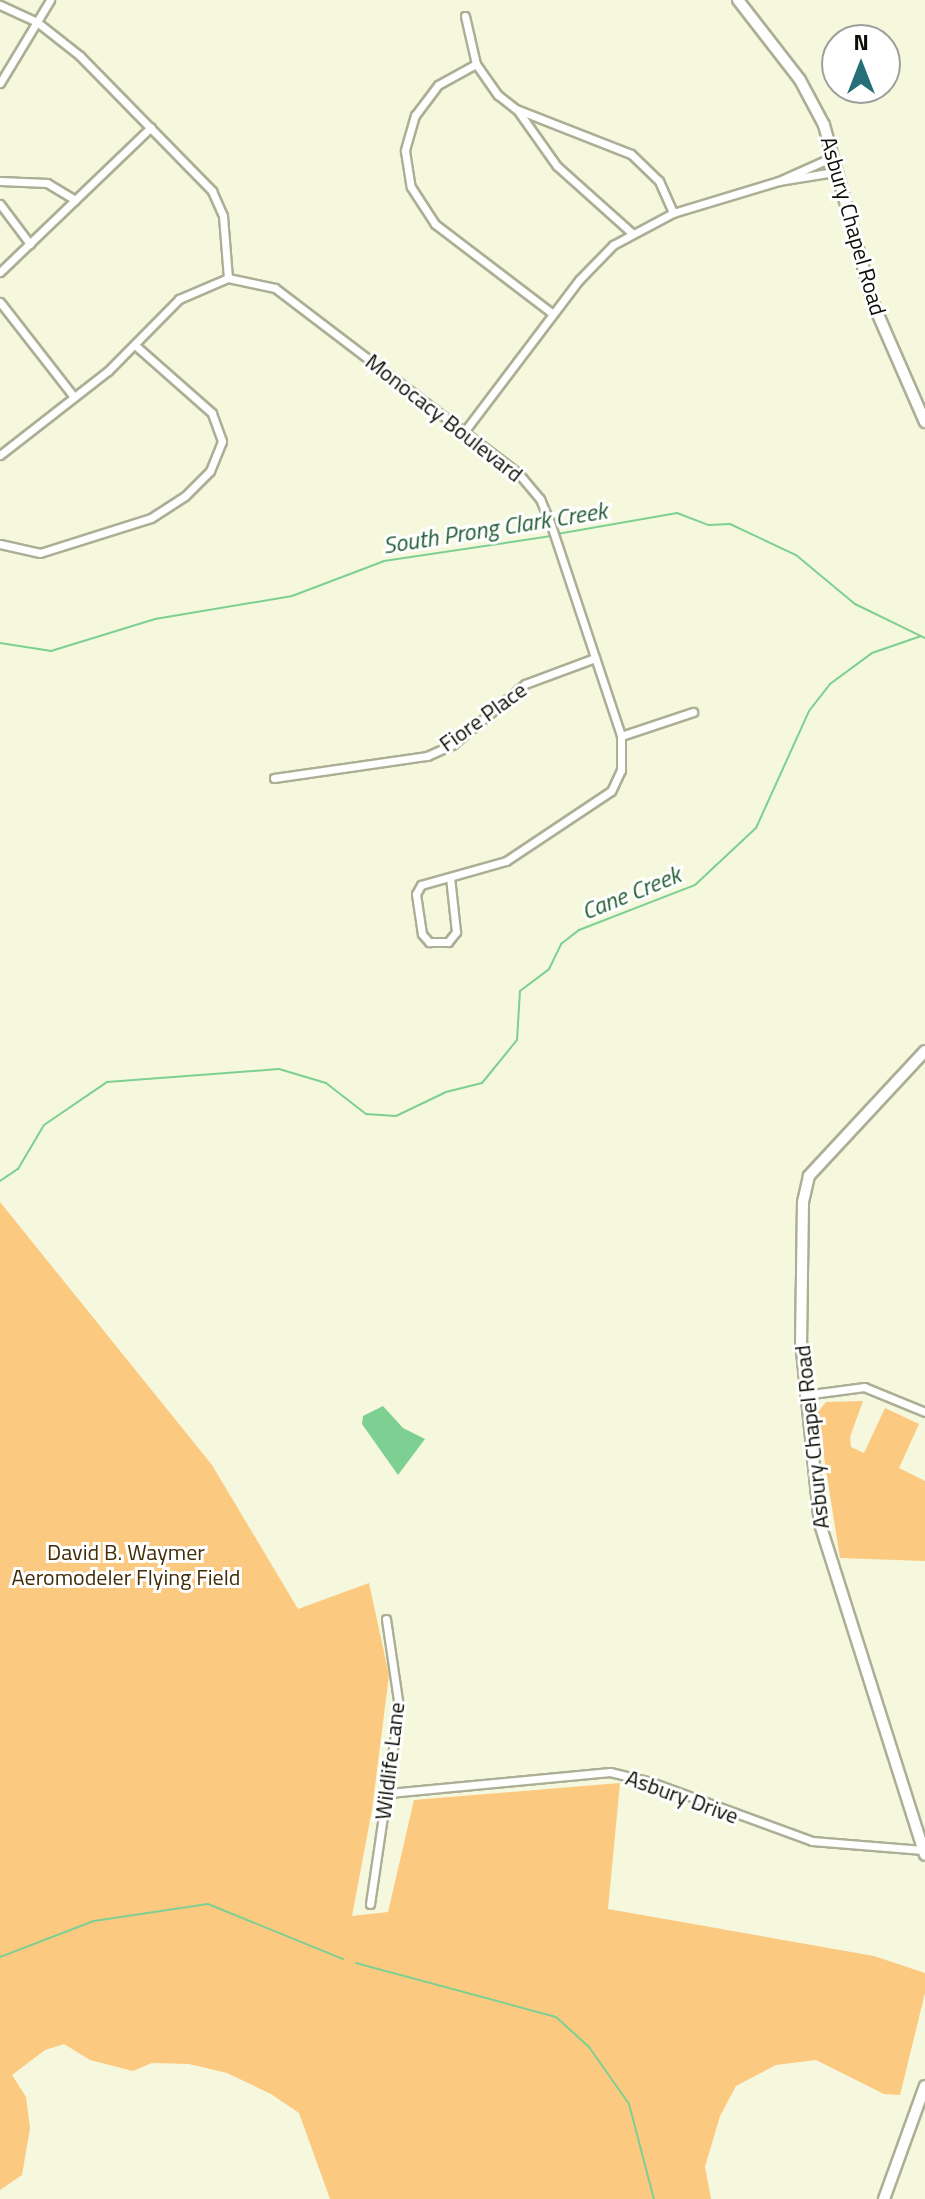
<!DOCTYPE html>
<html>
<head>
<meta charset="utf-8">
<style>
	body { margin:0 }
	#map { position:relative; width:925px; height:2199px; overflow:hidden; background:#f5f8dd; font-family:"Titillium Web",sans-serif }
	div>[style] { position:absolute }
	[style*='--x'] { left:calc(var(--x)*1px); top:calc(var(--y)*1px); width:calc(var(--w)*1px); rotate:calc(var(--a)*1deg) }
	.green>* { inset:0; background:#fcc980 }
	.water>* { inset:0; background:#7dd092 }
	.stream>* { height:2px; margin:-1px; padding:0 1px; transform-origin:1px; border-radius:1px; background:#7dd092 }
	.roads { filter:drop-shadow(2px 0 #acaf95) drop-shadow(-2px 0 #acaf95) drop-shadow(0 2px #acaf95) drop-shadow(0 -2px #acaf95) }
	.street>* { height:7px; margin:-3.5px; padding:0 3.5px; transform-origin:3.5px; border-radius:3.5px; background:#fff }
	.secondary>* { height:10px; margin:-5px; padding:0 5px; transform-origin:5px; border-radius:5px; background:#fff }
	span { translate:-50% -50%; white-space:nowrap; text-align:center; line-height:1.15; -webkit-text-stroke:6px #fff; paint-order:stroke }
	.street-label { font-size:22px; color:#0d0e06 }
	.park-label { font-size:22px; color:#432d07 }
	.water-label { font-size:24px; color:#225d34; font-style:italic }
	.north { position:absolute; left:821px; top:24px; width:80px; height:80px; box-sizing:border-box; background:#fff; border:2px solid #9e9f9b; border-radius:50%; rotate:0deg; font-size:22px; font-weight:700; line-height:32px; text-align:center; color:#0d0e06 }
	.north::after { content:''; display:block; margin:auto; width:28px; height:36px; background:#266f78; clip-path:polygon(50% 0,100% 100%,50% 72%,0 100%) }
</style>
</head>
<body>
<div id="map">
	<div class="green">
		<i style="clip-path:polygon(0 1202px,212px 1465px,298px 1609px,369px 1583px,389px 1675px,372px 1810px,352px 1916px,388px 1912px,414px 1800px,620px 1783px,608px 1909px,874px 1956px,925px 1973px,925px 1993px,900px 2095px,884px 2094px,816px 2060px,776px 2065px,736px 2086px,720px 2116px,705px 2167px,711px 2199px,330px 2199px,299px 2113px,271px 2094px,227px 2073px,189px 2064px,152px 2063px,133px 2071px,90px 2060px,64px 2044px,45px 2050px,12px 2075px,26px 2097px,30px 2128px,22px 2175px,0 2190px)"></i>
		<i style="clip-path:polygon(863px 1401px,850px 1437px,851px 1447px,864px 1453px,885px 1408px,919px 1424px,899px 1468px,925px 1481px,925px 1561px,840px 1558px,817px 1413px,826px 1402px)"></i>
	</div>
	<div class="water">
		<i style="clip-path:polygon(383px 1406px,403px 1428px,425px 1439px,398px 1475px,362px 1424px,363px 1416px)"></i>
	</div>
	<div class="stream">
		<i style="--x:557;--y:534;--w:122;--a:-9.9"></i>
		<i style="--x:677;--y:513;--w:34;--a:21"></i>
		<i style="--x:709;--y:525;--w:21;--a:-3"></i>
		<i style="--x:730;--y:524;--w:73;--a:25.2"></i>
		<i style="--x:796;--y:555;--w:77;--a:39.7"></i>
		<i style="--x:855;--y:604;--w:78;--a:25.9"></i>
		<i style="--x:0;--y:643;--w:52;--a:8.9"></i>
		<i style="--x:51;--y:651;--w:109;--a:-17.1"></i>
		<i style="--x:155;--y:619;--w:139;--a:-9.5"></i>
		<i style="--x:292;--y:596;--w:98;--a:-20.8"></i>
		<i style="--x:384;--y:561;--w:169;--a:-8.5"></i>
		<i style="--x:0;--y:1181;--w:22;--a:-34"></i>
		<i style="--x:18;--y:1169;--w:51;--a:-59.4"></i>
		<i style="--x:44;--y:1125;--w:76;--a:-34.3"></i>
		<i style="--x:107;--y:1082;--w:172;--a:-4.3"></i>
		<i style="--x:279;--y:1069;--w:49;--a:16.6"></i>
		<i style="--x:326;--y:1083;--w:51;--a:37.8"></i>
		<i style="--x:366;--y:1114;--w:30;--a:4"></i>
		<i style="--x:396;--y:1116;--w:55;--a:-25.6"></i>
		<i style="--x:446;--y:1092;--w:37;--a:-14"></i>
		<i style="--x:482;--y:1083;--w:55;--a:-50.9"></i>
		<i style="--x:517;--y:1040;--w:49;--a:-86.5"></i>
		<i style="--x:520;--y:991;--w:36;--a:-37"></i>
		<i style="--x:549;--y:969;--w:28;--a:-64"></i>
		<i style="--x:561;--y:944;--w:23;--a:-38"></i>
		<i style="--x:579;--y:930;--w:124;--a:-21.2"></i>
		<i style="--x:695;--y:885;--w:83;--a:-43.1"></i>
		<i style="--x:756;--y:828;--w:128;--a:-65.6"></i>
		<i style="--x:809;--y:711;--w:34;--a:-52"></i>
		<i style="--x:830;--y:684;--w:52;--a:-36.4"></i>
		<i style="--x:872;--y:653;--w:52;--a:-19.1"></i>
		<i style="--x:0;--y:1957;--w:101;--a:-21"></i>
		<i style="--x:94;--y:1921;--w:115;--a:-8.5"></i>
		<i style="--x:208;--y:1904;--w:146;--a:22.2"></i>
		<i style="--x:356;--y:1963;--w:207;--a:15.1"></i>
		<i style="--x:556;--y:2017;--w:45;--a:42.3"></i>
		<i style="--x:589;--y:2047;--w:70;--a:54.9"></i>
		<i style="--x:629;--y:2104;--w:98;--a:75.3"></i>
	</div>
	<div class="roads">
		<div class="street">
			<i style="--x:0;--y:5;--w:41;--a:24.7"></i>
			<i style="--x:37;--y:22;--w:55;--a:38.3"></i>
			<i style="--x:80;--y:56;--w:189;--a:45.6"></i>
			<i style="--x:212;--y:191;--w:27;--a:66"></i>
			<i style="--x:223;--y:216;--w:62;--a:85.4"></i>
			<i style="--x:465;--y:16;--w:49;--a:77.1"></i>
			<i style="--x:476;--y:64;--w:38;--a:55"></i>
			<i style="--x:498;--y:95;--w:23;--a:38"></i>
			<i style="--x:516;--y:109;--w:123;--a:21.4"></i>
			<i style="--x:631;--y:154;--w:39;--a:44"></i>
			<i style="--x:659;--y:181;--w:35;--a:66"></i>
			<i style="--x:476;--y:64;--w:43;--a:151.1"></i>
			<i style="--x:438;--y:85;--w:38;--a:127"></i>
			<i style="--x:415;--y:115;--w:37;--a:106"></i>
			<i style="--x:405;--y:151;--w:36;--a:81"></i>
			<i style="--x:411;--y:187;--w:44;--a:57"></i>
			<i style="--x:435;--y:224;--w:148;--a:37.3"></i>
			<i style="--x:0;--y:83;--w:97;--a:-58.9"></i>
			<i style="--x:518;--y:111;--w:67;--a:54.7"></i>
			<i style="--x:557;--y:166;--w:101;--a:41.8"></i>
			<i style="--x:824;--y:161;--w:12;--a:14"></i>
			<i style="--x:836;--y:164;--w:12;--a:132"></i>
			<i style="--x:828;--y:173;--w:50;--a:170.7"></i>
			<i style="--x:779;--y:181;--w:49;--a:-24"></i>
			<i style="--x:0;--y:181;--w:47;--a:2.4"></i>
			<i style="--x:47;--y:183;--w:33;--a:31"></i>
			<i style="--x:0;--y:204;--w:50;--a:53.1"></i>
			<i style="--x:0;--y:272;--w:209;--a:-43.8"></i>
			<i style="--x:0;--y:302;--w:120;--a:52.1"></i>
			<i style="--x:464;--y:432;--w:191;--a:-52.9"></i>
			<i style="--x:579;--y:280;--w:49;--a:-45.8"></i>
			<i style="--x:613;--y:245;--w:68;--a:-28.1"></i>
			<i style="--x:673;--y:213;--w:111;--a:-16.8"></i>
			<i style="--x:0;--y:455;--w:137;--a:-37.9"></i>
			<i style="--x:108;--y:371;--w:101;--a:-45.4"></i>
			<i style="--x:179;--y:299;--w:53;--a:-23.2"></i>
			<i style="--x:228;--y:278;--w:48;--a:12"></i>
			<i style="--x:275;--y:288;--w:307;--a:37.3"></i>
			<i style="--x:519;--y:474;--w:33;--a:50"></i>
			<i style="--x:540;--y:499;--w:25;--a:67"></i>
			<i style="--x:550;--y:522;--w:225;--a:71.6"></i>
			<i style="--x:621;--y:736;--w:34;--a:90"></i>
			<i style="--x:621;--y:770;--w:23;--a:115"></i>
			<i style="--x:611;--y:791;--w:126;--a:146.3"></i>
			<i style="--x:506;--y:861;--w:88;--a:164.2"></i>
			<i style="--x:421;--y:885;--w:10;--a:119"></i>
			<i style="--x:416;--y:894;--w:40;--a:81.5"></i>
			<i style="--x:422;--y:934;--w:11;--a:49"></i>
			<i style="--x:429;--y:942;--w:19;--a:0"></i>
			<i style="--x:448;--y:942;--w:13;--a:-51"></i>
			<i style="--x:456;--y:932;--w:55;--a:-96.2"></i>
			<i style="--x:0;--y:544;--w:41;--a:12.7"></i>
			<i style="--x:40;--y:553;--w:116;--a:-17.5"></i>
			<i style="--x:151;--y:518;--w:40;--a:-32.9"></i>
			<i style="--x:185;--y:496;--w:35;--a:-45"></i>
			<i style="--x:210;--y:471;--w:32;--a:-68"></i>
			<i style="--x:222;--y:441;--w:30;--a:-110"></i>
			<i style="--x:212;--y:413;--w:103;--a:-138.6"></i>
			<i style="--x:621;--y:736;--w:76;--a:-18.4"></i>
			<i style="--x:274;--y:778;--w:155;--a:-8.2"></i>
			<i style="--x:427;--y:756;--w:27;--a:-24"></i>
			<i style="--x:452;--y:745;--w:95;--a:-39.9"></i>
			<i style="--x:525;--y:684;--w:75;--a:-20.4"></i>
			<i style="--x:804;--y:1395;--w:61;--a:-7.6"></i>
			<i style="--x:864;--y:1387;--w:66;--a:22.3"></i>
			<i style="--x:389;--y:1793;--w:222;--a:-5.4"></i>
			<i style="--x:610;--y:1772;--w:42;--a:13.7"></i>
			<i style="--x:651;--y:1782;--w:171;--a:20.1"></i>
			<i style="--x:812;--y:1841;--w:111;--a:4.6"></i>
			<i style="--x:370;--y:1904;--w:199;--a:-81.6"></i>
			<i style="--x:399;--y:1707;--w:89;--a:-98.4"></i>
		</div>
		<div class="secondary">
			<i style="--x:738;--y:0;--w:101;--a:52.2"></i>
			<i style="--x:800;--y:80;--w:51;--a:61.9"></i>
			<i style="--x:824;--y:125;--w:185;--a:74.6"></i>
			<i style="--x:873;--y:303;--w:130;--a:66.4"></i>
			<i style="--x:925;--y:1051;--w:171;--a:132.9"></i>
			<i style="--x:809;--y:1176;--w:27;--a:103"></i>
			<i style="--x:803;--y:1202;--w:139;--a:90.8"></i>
			<i style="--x:801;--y:1341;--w:184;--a:84.1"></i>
			<i style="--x:820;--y:1524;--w:347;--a:72.4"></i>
			<i style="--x:884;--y:2199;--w:120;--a:-70.1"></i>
		</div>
	</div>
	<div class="street-label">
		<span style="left:853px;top:226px;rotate:74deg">Asbury Chapel Road</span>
		<span style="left:444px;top:418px;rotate:38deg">Monocacy Boulevard</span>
		<span style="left:483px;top:717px;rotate:-36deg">Fiore Place</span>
		<span style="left:812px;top:1437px;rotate:-96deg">Asbury Chapel Road</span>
		<span style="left:390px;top:1761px;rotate:-83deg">Wildlife Lane</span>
		<span style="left:682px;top:1797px;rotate:20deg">Asbury Drive</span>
	</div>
	<div class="park-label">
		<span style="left:126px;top:1565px">David B. Waymer<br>Aeromodeler Flying Field</span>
	</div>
	<div class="water-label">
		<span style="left:495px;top:528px;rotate:-9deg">South Prong Clark Creek</span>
		<span style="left:631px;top:893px;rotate:-22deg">Cane Creek</span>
	</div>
	<div class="north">N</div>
</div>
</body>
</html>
